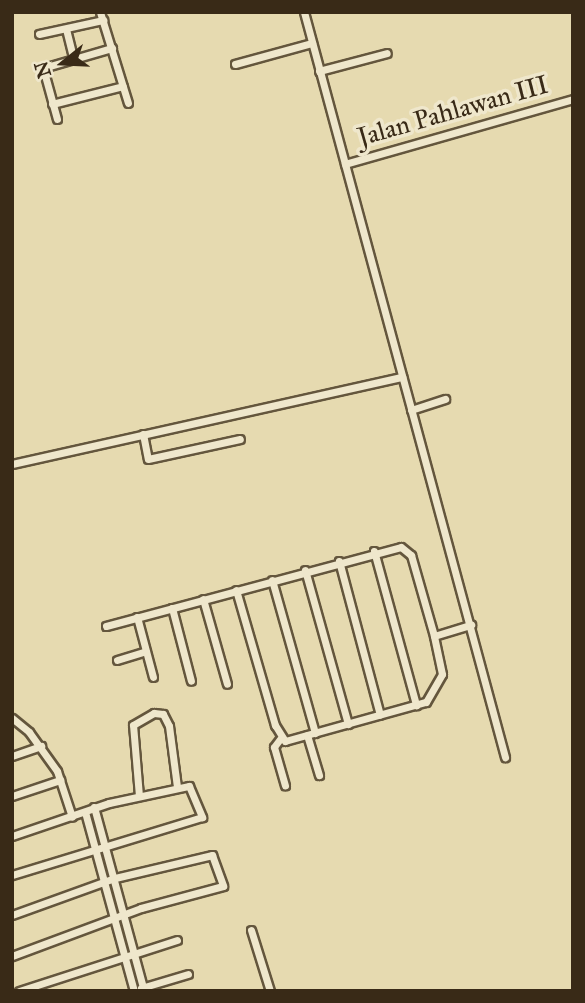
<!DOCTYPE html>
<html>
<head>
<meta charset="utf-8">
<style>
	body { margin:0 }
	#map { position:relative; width:585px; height:1003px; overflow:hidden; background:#e6dab0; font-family:"IM FELL Great Primer",serif }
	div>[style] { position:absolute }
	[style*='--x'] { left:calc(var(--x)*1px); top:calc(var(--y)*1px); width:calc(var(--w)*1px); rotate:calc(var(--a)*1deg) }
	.roads { filter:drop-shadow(2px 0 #64563d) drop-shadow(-2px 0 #64563d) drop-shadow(0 2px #64563d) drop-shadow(0 -2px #64563d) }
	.minor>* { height:7px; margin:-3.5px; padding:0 3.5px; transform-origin:3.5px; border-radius:3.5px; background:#efe7cc }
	span { translate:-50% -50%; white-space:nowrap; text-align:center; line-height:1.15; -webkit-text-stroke:7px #efe7cc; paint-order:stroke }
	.street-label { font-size:26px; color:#392a17 }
	.frame { position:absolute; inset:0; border:14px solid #392a17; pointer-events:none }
	.north { position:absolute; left:28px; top:28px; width:70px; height:70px; -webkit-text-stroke:5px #efe7cc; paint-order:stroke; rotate:252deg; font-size:19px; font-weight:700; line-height:28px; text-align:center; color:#392a17 }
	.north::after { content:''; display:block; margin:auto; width:24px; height:32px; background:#392a17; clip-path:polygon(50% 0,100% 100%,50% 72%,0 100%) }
</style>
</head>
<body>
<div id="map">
	<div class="roads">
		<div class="minor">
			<i style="--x:100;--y:12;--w:95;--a:72.9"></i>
			<i style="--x:304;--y:12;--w:772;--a:74.9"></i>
			<i style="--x:66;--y:29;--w:29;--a:76"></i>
			<i style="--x:39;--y:34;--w:66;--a:-12.3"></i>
			<i style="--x:235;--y:64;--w:80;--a:-15.3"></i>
			<i style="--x:319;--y:71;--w:70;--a:-14.8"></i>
			<i style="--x:52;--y:104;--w:73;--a:-14.2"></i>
			<i style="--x:57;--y:119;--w:53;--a:-105.4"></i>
			<i style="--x:43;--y:68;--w:72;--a:-16.2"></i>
			<i style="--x:345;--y:164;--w:237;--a:-15.9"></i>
			<i style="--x:411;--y:410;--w:36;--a:-18"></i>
			<i style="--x:143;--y:434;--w:25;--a:79"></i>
			<i style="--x:148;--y:459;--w:94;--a:-12.3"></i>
			<i style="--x:12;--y:464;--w:400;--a:-12.6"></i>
			<i style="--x:374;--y:551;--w:160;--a:74.7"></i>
			<i style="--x:339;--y:561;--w:159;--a:75.1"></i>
			<i style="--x:305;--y:570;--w:160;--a:74.4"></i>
			<i style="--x:272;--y:580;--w:159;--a:74.3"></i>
			<i style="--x:236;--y:590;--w:141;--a:73.9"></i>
			<i style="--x:275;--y:725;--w:19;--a:58"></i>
			<i style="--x:285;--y:741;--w:146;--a:-15.5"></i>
			<i style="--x:426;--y:702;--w:32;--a:-60"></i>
			<i style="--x:442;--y:674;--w:39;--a:-102"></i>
			<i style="--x:203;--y:599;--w:88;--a:74.2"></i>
			<i style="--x:172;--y:608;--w:75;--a:75.4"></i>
			<i style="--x:137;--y:617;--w:62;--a:75.1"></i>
			<i style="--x:106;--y:626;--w:305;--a:-15"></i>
			<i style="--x:401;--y:547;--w:13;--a:39"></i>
			<i style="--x:411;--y:555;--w:84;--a:74.1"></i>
			<i style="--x:434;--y:636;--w:39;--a:-17"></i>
			<i style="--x:117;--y:660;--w:30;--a:-17"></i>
			<i style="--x:12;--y:718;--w:22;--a:39"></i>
			<i style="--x:29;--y:732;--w:48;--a:54.3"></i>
			<i style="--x:57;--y:771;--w:48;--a:71.9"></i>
			<i style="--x:307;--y:735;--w:42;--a:73.3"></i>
			<i style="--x:280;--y:739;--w:10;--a:127"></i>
			<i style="--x:274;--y:747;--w:40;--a:74"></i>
			<i style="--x:12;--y:756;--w:31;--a:-19"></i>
			<i style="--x:12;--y:796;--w:51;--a:-18.4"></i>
			<i style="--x:139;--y:796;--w:71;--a:-94.8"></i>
			<i style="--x:133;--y:725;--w:24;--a:-30"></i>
			<i style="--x:154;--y:713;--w:9;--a:6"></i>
			<i style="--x:163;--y:714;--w:13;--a:63"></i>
			<i style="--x:169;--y:726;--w:62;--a:82.5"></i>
			<i style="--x:94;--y:807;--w:191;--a:74.8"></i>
			<i style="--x:85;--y:812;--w:186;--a:74.7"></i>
			<i style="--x:12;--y:836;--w:102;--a:-18.8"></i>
			<i style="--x:109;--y:803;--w:82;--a:-12"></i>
			<i style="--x:189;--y:786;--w:34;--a:67"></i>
			<i style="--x:202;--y:817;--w:199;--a:163"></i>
			<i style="--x:12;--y:915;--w:109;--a:-19.8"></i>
			<i style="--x:115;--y:878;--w:100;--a:-13.3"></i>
			<i style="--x:212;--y:855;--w:33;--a:70"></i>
			<i style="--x:223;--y:886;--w:85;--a:165"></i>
			<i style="--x:141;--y:908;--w:138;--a:159.6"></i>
			<i style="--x:251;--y:930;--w:64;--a:72.7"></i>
			<i style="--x:141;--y:988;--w:49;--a:-16.6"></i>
			<i style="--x:19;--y:991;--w:166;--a:-17.9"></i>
		</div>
	</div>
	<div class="street-label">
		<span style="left:453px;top:111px;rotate:-16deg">Jalan Pahlawan III</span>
	</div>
	<div class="frame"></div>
	<div class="north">N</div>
</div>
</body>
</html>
